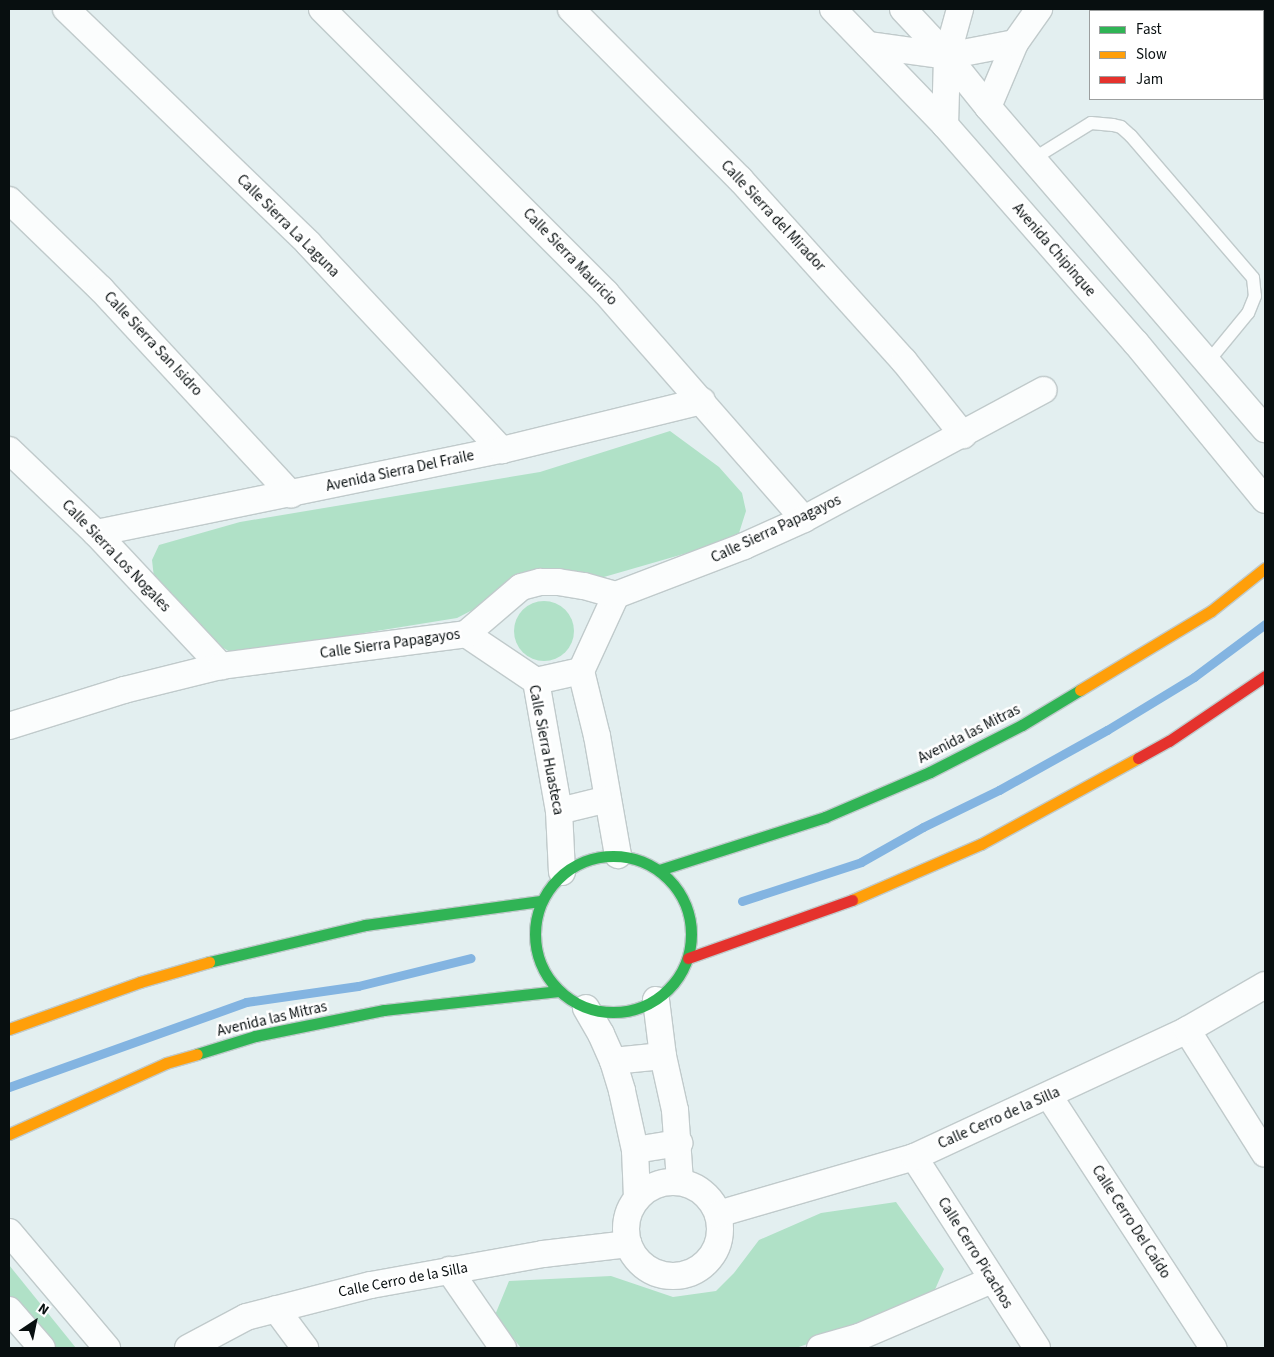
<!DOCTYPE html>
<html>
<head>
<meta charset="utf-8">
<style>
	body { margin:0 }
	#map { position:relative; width:1274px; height:1357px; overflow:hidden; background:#e3eff0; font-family:"Source Sans 3",sans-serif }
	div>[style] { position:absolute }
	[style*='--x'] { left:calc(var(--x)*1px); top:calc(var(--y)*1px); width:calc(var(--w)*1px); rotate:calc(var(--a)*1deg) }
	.green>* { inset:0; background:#b0e1c7 }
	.round { border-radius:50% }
	.stream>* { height:9px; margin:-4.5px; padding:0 4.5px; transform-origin:4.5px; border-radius:4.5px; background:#83b4e1 }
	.roads { filter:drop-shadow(1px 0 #c0cacb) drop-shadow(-1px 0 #c0cacb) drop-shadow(0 1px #c0cacb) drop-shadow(0 -1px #c0cacb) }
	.lane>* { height:12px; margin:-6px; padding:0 6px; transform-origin:6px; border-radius:6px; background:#fbfdfd }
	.street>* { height:26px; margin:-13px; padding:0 13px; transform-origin:13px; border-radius:13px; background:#fbfdfd }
	.street>.ring { margin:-13px; padding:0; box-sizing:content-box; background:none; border:26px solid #fbfdfd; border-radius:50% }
	.fast>* { height:11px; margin:-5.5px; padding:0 5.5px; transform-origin:5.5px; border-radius:5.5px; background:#30b455 }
	.fast>.ring { margin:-5.5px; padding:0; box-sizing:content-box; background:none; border:11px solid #30b455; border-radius:50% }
	.slow>* { height:11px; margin:-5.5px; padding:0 5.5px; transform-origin:5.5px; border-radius:5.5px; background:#ff9f0a }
	.jam>* { height:11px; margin:-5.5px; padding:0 5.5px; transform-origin:5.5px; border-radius:5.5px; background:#e5322d }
	span { translate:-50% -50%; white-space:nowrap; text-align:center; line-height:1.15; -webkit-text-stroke:5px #fff; paint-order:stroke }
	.street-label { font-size:15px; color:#080f10 }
	.frame { position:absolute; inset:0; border:10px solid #080f10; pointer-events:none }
	.legend { position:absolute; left:1089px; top:10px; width:175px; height:90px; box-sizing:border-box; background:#fff; border:1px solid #9c9f9f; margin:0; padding:6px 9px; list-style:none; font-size:15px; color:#080f10 }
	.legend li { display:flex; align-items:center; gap:10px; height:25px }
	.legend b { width:25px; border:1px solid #9c9f9f }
	.north { position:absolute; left:10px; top:1297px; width:50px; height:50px; -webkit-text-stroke:4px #fff; paint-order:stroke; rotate:34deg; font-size:14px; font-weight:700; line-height:20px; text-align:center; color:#080f10 }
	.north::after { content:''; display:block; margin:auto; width:18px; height:22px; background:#080f10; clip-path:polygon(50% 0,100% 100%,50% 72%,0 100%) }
</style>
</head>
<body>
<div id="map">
	<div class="green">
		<i style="clip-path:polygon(670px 431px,719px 467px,742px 493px,746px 511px,739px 533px,701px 549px,597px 579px,486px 603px,457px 618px,234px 654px,218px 645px,154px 578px,152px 560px,159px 545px,240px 522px,540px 472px)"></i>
		<i class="round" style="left:514px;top:601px;width:60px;height:60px"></i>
		<i style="clip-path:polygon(896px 1202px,944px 1269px,930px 1301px,796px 1348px,521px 1348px,495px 1315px,509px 1281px,611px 1276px,673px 1297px,716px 1291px,734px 1273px,759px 1240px,821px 1213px)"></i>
		<i style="clip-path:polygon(9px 1265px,76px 1348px,50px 1348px,9px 1298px)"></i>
	</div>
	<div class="stream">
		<i style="--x:742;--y:901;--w:125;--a:-18.1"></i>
		<i style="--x:861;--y:862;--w:71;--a:-29.4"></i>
		<i style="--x:923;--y:827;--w:85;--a:-26"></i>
		<i style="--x:999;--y:790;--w:124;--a:-29.1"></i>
		<i style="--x:1107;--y:730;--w:102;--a:-31.3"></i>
		<i style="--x:1194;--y:677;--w:89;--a:-36.7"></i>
		<i style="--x:9;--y:1087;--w:252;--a:-19.7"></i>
		<i style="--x:246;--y:1002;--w:113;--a:-8.1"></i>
		<i style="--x:358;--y:986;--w:116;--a:-13.9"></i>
	</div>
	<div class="roads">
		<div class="lane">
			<i style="--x:1033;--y:159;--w:68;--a:-31.8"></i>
			<i style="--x:1091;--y:123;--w:22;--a:5"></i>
			<i style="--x:1113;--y:125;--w:8;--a:14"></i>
			<i style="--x:1121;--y:127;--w:13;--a:42"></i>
			<i style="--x:1131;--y:136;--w:187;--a:49.3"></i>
			<i style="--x:1253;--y:278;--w:18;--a:84"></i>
			<i style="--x:1255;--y:296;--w:18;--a:112"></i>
			<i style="--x:1248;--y:313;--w:65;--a:129.4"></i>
		</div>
		<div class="street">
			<i style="--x:66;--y:9;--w:337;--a:44"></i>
			<i style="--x:308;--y:243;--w:284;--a:46.9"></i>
			<i style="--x:322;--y:9;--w:402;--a:45"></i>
			<i style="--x:606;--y:293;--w:300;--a:48.8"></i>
			<i style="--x:571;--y:9;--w:240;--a:45.2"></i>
			<i style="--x:740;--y:179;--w:245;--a:48"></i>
			<i style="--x:904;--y:361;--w:95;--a:51.4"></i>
			<i style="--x:833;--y:9;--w:161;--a:46"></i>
			<i style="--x:945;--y:125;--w:290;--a:48.8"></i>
			<i style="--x:1136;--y:343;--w:203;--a:50.6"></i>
			<i style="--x:903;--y:9;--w:64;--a:46.9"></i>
			<i style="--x:947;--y:56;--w:65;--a:51.2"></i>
			<i style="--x:988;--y:107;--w:425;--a:49.3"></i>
			<i style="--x:868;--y:45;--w:80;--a:7.9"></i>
			<i style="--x:947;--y:56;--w:69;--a:-10.8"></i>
			<i style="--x:988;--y:107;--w:69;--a:-67.1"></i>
			<i style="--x:1015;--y:43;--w:42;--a:-54.8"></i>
			<i style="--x:945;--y:125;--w:69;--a:-88.3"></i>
			<i style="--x:947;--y:56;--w:49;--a:-74.5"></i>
			<i style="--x:9;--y:200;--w:128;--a:44.1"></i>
			<i style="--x:101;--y:289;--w:280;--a:47.2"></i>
			<i style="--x:9;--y:450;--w:120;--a:43.7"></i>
			<i style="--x:96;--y:533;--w:183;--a:46.8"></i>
			<i style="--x:96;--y:533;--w:414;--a:-11.6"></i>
			<i style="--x:502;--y:450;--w:206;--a:-13.8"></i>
			<i style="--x:616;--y:595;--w:84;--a:114.7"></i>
			<i style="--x:581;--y:671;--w:67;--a:76.2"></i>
			<i style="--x:597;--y:736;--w:121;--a:80"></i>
			<i style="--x:466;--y:634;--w:84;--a:33.9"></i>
			<i style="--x:536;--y:681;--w:132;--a:80"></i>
			<i style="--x:559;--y:811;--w:61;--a:87.2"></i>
			<i style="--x:536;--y:681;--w:46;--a:-12.5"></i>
			<i style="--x:9;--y:726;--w:121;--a:-17.4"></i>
			<i style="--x:124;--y:690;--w:100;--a:-13.9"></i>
			<i style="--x:221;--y:666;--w:247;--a:-7.4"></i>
			<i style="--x:466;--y:634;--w:72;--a:-40.5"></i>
			<i style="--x:521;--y:587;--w:20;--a:-15"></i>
			<i style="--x:540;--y:582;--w:18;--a:0"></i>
			<i style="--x:558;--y:582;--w:26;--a:9"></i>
			<i style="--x:584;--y:586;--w:33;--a:16"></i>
			<i style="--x:616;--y:595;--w:137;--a:-20.9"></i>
			<i style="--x:744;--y:546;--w:66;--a:-24.2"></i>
			<i style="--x:804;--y:519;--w:272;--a:-28.3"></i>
			<i style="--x:559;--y:811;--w:50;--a:-13.8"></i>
			<i style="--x:656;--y:1000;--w:56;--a:82.9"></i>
			<i style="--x:663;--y:1056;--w:55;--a:77.5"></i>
			<i style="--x:675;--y:1110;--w:72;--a:86"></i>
			<i style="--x:586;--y:1008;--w:30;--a:60"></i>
			<i style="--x:601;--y:1034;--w:30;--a:66"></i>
			<i style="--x:613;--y:1061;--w:31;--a:73"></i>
			<i style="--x:622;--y:1091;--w:60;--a:77.6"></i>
			<i style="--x:635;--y:1150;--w:48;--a:87.6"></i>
			<i style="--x:1187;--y:1030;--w:146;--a:57.8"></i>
			<i style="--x:613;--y:1061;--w:50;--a:-5.7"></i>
			<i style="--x:1049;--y:1096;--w:301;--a:56.9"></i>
			<i style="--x:635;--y:1150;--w:45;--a:-9"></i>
			<i style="--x:914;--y:1157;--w:227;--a:57.2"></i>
			<i class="ring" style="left:626px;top:1182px;width:68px;height:68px"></i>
			<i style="--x:718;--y:1214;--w:204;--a:-16.2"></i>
			<i style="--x:914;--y:1157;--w:301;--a:-24.9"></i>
			<i style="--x:1187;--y:1030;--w:90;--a:-30"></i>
			<i style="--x:9;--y:1232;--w:152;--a:49.8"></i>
			<i style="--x:449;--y:1270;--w:95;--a:55.3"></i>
			<i style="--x:276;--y:1309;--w:49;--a:53.4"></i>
			<i style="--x:9;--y:1310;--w:50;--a:49"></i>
			<i style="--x:188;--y:1348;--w:66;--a:-28.1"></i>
			<i style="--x:246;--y:1317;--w:129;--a:-14.4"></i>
			<i style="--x:371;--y:1285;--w:175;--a:-10.2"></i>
			<i style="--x:543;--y:1254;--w:86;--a:-6.7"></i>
			<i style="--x:820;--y:1348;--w:41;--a:-15.8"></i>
			<i style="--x:859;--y:1337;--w:145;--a:-23.2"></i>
		</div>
		<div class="fast">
			<i class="ring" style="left:535px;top:856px;width:145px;height:145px"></i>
			<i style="--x:659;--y:870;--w:174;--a:-17.7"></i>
			<i style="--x:825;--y:817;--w:114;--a:-23.2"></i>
			<i style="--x:930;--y:772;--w:103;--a:-27.1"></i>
			<i style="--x:1022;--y:725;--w:68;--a:-31.1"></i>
			<i style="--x:209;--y:962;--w:160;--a:-13.3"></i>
			<i style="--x:365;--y:925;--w:177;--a:-7.8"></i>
			<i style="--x:197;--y:1054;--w:61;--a:-17.2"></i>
			<i style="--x:255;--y:1036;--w:132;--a:-11.4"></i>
			<i style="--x:384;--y:1010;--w:175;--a:-6.2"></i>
		</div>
		<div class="slow">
			<i style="--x:1080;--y:690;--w:153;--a:-31.1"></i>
			<i style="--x:1211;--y:611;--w:69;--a:-38.5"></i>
			<i style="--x:852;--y:900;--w:141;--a:-23.5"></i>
			<i style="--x:981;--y:844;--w:179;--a:-28.7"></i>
			<i style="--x:9;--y:1029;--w:139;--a:-19.7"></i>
			<i style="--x:140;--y:982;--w:72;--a:-16.2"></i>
			<i style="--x:9;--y:1134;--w:172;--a:-24.3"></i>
			<i style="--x:166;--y:1063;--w:32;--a:-16"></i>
		</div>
		<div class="jam">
			<i style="--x:1138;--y:758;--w:35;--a:-29"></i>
			<i style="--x:1169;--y:741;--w:116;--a:-34.1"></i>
			<i style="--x:688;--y:958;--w:174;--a:-19.5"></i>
		</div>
	</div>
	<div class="street-label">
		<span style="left:773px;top:216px;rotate:47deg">Calle Sierra del Mirador</span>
		<span style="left:288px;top:226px;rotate:45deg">Calle Sierra La Laguna</span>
		<span style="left:1054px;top:250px;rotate:49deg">Avenida Chipinque</span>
		<span style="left:570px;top:257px;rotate:46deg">Calle Sierra Mauricio</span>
		<span style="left:153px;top:344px;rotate:47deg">Calle Sierra San Isidro</span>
		<span style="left:400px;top:471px;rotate:-12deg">Avenida Sierra Del Fraile</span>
		<span style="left:776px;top:529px;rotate:-25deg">Calle Sierra Papagayos</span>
		<span style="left:116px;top:556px;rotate:46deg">Calle Sierra Los Nogales</span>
		<span style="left:390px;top:644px;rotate:-8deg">Calle Sierra Papagayos</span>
		<span style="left:969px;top:734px;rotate:-27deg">Avenida las Mitras</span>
		<span style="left:546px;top:750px;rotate:79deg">Calle Sierra Huasteca</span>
		<span style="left:272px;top:1019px;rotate:-13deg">Avenida las Mitras</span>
		<span style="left:999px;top:1118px;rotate:-24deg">Calle Cerro de la Silla</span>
		<span style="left:1131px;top:1222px;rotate:57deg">Calle Cerro Del Caído</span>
		<span style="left:975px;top:1253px;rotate:58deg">Calle Cerro Picachos</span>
		<span style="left:403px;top:1280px;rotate:-11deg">Calle Cerro de la Silla</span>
	</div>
	<div class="frame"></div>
	<ul class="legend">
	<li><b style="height:6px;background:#30b455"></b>Fast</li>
	<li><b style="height:6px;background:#ff9f0a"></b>Slow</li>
	<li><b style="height:6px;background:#e5322d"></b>Jam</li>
	</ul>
	<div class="north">N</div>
</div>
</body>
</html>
